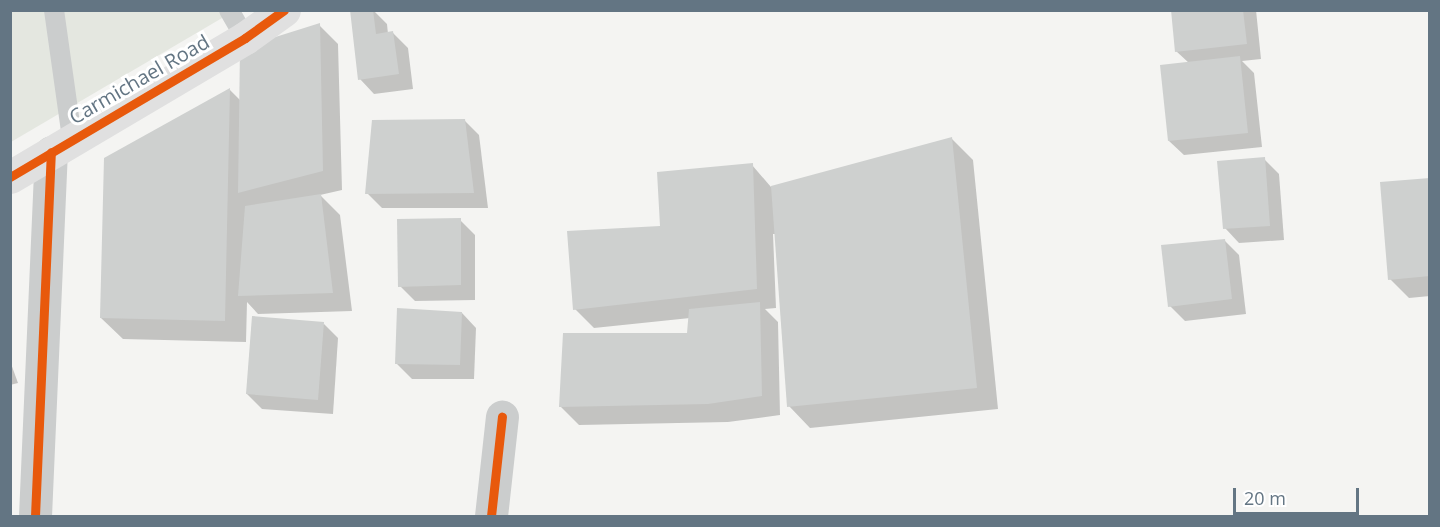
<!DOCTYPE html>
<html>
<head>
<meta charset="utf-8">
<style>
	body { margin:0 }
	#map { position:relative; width:1440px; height:527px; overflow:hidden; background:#f4f4f2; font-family:"Open Sans",sans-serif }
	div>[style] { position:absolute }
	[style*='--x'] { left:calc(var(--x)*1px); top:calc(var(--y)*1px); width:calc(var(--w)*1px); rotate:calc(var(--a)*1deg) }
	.green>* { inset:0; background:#e4e7e0 }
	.shadow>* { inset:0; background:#0003 }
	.building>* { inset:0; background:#ced0cf }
	.lane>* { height:20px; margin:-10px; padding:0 10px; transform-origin:10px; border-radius:10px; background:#cbcdcd }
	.street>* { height:33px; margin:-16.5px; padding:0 16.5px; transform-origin:16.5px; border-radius:16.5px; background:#cbcdcd }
	.secondary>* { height:33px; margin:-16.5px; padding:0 16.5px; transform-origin:16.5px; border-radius:16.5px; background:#e0e0e0 }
	.cycleway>* { height:9px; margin:-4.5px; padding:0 4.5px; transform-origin:4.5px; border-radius:4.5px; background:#e8590c }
	span { translate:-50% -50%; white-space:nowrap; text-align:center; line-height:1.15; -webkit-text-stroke:6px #fff; paint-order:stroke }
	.street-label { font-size:20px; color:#637583 }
	.frame { position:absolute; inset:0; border:12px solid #637583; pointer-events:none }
	.scale { position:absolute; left:1233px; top:488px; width:126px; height:27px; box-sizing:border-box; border:3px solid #637583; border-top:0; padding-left:8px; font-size:18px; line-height:21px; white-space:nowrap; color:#637583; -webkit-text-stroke:4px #fff; paint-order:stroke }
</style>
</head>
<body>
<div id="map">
	<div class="green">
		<i style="clip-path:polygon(11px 10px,234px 11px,11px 142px)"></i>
	</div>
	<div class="shadow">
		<i style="clip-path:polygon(373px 10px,387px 24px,388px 34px,393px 33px,408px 48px,413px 89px,374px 94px,360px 79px)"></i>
		<i style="clip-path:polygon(1172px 10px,1256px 10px,1261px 59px,1242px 61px,1254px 73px,1262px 147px,1184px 155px,1169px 141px,1189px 63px,1176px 51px)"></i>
		<i style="clip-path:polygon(319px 25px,338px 44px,342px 190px,320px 195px,340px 215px,352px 311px,258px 314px,247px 302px,246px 342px,123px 339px,101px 318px,105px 159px,230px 90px,241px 101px)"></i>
		<i style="clip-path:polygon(464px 120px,479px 135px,488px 208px,382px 208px,367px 193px)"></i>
		<i style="clip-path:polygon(952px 139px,973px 160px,998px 409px,810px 428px,789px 406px,776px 234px,773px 234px,776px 308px,765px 309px,778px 322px,780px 415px,728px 422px,579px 425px,560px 406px,689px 335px,690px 318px,594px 328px,575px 309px,662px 227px,752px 165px,771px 187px)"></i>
		<i style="clip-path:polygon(1264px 159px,1279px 174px,1284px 240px,1239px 243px,1225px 228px)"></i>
		<i style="clip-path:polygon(1430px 180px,1430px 296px,1409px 298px,1390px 279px)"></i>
		<i style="clip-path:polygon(460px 220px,475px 235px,475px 300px,415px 301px,400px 286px)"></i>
		<i style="clip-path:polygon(1224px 240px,1239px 255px,1246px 314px,1185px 321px,1170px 306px)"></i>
		<i style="clip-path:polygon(462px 313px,476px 328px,474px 379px,412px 379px,397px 364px)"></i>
		<i style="clip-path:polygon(324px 324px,338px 338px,333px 414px,262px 409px,247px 394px)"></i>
		<i style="clip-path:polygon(10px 361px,18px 383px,10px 385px)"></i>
	</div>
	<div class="building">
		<i style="clip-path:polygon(350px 10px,373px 10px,376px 34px,393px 31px,399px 74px,358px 80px)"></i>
		<i style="clip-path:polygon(1171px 10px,1243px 10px,1247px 44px,1175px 52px)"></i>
		<i style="clip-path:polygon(320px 23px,323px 171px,238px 193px,240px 48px)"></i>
		<i style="clip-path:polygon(1240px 56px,1248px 133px,1168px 141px,1160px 65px)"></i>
		<i style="clip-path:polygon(230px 88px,225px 321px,100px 318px,104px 158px)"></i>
		<i style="clip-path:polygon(465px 119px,474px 193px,365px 194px,372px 120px)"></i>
		<i style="clip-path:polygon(952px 137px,977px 388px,787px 407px,771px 186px)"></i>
		<i style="clip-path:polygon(1265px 157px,1270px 226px,1223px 229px,1217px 161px)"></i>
		<i style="clip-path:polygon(753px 163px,757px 289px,573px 310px,567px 231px,660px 226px,657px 172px)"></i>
		<i style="clip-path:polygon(1430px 178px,1430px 276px,1388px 280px,1380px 182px)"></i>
		<i style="clip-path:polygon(321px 194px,333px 293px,238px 296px,245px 206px)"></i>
		<i style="clip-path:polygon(461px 218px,461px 285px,398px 287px,397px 219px)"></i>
		<i style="clip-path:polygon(1225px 239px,1232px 299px,1168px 307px,1161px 245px)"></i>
		<i style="clip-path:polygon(760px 302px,762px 396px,708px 404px,559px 407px,563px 333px,687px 333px,689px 309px)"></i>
		<i style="clip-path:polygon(397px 308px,462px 312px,460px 365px,395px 364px)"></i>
		<i style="clip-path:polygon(252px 316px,324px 322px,318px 400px,246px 394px)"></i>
	</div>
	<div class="lane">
		<i style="--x:54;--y:10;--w:129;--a:82"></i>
		<i style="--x:229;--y:10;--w:32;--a:60"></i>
	</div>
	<div class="street">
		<i style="--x:35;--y:516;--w:364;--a:-87.5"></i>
		<i style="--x:491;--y:516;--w:100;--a:-83.7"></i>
	</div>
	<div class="secondary">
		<i style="--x:10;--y:177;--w:273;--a:-30.6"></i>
		<i style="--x:245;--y:38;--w:48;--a:-35.7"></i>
	</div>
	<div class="cycleway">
		<i style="--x:10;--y:177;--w:273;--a:-30.6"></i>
		<i style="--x:245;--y:38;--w:48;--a:-35.7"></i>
		<i style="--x:35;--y:516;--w:364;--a:-87.5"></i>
		<i style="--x:491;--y:516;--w:100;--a:-83.7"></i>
	</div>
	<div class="street-label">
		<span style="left:139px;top:79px;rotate:-30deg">Carmichael Road</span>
	</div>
	<div class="frame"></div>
	<div class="scale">20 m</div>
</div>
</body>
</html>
